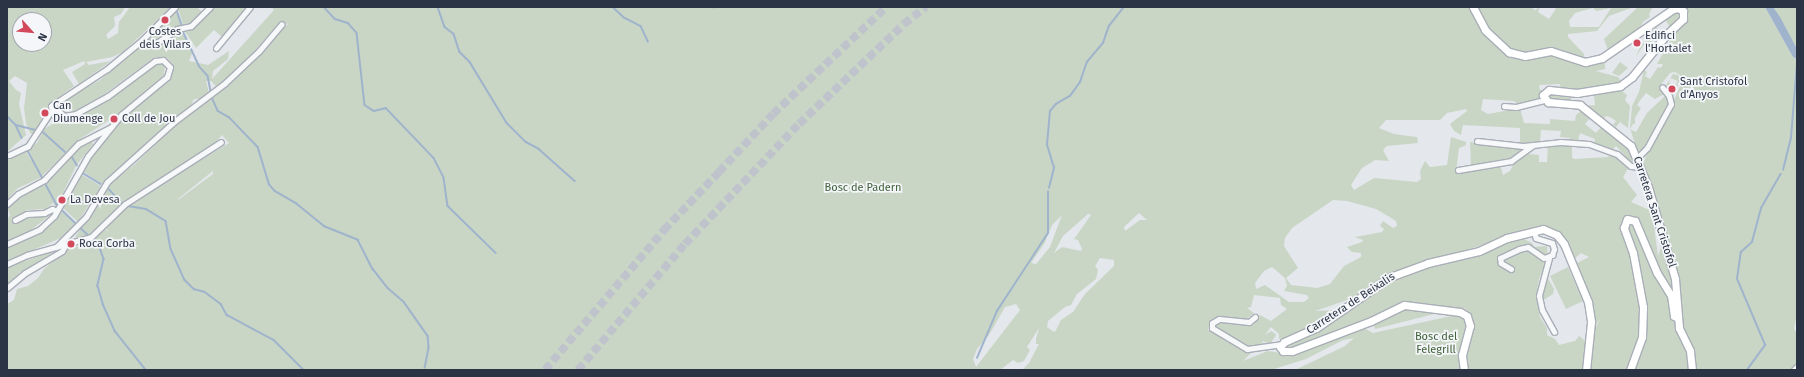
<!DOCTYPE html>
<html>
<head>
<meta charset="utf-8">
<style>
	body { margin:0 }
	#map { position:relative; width:1804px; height:377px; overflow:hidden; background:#e4e7ec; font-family:"Fira Sans",sans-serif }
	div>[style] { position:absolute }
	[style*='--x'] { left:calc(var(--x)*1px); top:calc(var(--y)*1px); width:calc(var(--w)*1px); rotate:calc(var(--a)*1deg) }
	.green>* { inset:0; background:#c9d6c5 }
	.water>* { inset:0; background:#9fb4cc }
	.stream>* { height:1.5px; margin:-0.75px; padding:0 0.75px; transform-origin:0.75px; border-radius:0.75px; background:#9fb4cc }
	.highway-tunnel>* { height:8px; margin-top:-4px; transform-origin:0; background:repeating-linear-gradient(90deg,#bfc3cb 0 8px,transparent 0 12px) }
	.roads { filter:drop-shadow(1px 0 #a9aeb7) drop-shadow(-1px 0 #a9aeb7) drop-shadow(0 1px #a9aeb7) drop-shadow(0 -1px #a9aeb7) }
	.minor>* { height:5px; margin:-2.5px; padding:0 2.5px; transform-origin:2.5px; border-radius:2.5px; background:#f7f8fa }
	.major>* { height:7px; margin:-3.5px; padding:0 3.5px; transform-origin:3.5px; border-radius:3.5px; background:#fff }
	.dots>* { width:11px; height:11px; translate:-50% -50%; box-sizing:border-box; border:2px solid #f4f6f9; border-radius:50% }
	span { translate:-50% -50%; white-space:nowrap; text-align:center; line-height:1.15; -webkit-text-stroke:3.5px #f4f6f9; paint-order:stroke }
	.poi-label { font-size:11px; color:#2b3445 }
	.left { translate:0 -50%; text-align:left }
	.park-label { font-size:11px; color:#3f6138 }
	.street-label { font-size:11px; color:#2b3445 }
	.frame { position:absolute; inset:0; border:8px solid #2b3445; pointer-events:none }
	.north { position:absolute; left:12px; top:12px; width:40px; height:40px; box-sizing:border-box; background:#f4f6f9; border:1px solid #a4a8b1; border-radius:50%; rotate:117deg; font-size:11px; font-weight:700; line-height:16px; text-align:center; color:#2b3445 }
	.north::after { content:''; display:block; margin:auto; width:14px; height:18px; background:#d1495b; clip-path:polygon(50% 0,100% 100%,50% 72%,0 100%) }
</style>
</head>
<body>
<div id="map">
	<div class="green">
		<i style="clip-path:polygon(evenodd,7px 7px,125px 7px,121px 14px,114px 17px,115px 26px,106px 35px,108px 39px,118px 33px,119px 22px,130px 7px,171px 7px,123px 52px,112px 57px,86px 62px,89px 65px,111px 61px,79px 84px,72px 72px,85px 64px,84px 61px,63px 70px,74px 86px,49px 104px,34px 135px,30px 133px,26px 123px,24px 109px,27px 83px,15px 76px,9px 81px,15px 89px,21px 93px,19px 104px,26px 135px,7px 152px,7px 7px,20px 20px,44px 20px,44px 44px,20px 44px,20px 20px)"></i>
		<i style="clip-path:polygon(197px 7px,202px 12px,191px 23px,183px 25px,178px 8px)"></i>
		<i style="clip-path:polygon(214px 7px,246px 7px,222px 37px,214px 30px,196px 48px,184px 30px,196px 26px)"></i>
		<i style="clip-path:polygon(evenodd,271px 7px,1531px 7px,1535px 10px,1540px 7px,1538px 12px,1549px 19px,1557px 7px,1634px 7px,1609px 16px,1597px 31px,1568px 34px,1568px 37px,1584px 54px,1585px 64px,1605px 62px,1605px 69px,1596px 71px,1618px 77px,1622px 82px,1618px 85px,1575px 90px,1559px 89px,1560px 84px,1539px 85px,1540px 90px,1544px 90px,1539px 99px,1518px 104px,1514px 101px,1483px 99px,1481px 110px,1488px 114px,1520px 108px,1524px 123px,1550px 124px,1550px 119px,1575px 121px,1576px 115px,1581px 111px,1590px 118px,1585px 124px,1596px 133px,1602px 126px,1628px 147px,1633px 164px,1616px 146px,1612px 150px,1594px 143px,1595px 139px,1580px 133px,1578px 141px,1570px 141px,1570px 138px,1560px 137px,1561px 131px,1541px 130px,1540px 143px,1520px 143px,1520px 128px,1463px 125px,1461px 135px,1454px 131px,1450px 124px,1467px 111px,1466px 109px,1447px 113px,1440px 120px,1386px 120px,1379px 128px,1394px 134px,1417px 137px,1418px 143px,1387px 146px,1383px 150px,1389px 161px,1375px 160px,1362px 168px,1351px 185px,1354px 190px,1374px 178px,1417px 182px,1421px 179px,1420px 171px,1425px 161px,1430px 167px,1447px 165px,1451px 137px,1466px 142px,1466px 145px,1459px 148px,1456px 172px,1500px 164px,1503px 175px,1510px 171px,1515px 161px,1528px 154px,1539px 155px,1539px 162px,1547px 162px,1548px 146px,1561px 145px,1572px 147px,1572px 157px,1574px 159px,1608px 157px,1611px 154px,1629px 167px,1623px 177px,1637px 195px,1631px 202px,1652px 211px,1658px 256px,1662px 244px,1676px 298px,1658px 269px,1636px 218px,1626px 215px,1622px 222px,1623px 230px,1641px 299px,1638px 339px,1628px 370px,1588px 370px,1593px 332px,1601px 318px,1595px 326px,1592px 302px,1575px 264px,1589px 257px,1581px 253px,1574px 259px,1557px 231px,1539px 226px,1386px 277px,1353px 298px,1315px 311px,1338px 310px,1294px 336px,1279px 339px,1279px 334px,1271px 327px,1265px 335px,1271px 331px,1276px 334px,1275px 337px,1270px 344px,1263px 341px,1261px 348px,1247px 347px,1214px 326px,1222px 321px,1253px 326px,1260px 315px,1271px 321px,1287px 309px,1281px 305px,1280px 298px,1254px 295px,1251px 307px,1247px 308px,1254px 313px,1245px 320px,1223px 316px,1211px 320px,1208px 330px,1243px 350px,1252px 352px,1243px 361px,1268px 351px,1292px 355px,1364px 328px,1373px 333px,1456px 315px,1465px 317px,1467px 323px,1461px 370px,1295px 370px,1345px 346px,1354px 338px,1343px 340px,1306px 359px,1271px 370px,1022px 370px,1029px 363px,1039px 344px,1036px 344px,1036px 339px,1039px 328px,1027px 347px,1030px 350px,1024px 361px,1018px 363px,1013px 360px,1000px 370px,7px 370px,7px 304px,14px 300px,17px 289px,28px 286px,38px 278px,44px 269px,70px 246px,102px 248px,93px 239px,105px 229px,109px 232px,106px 228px,124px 207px,229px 143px,222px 135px,214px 144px,123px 202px,90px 234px,81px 239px,75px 237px,111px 183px,134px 165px,181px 120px,229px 85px,288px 24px,280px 21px,242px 66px,217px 87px,211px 81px,206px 81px,209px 93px,201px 99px,194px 99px,190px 107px,102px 184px,81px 170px,122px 119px,170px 78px,173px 64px,166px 57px,155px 57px,103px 95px,73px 112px,63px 109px,64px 100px,100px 80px,140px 47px,155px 48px,181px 31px,193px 51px,189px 61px,208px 65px,229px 51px,228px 59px,213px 71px,212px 79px,274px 10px,271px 7px,1593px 8px,1596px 11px,1611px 8px,1599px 27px,1570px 27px,1569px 21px,1575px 13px,1593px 8px,271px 7px,213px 171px,213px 174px,178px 200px,178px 199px,213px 171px,271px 7px,1333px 200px,1347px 201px,1376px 209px,1396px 221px,1397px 226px,1393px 228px,1383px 221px,1380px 226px,1384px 229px,1382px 232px,1355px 237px,1363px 240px,1362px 242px,1347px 247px,1352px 252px,1361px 253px,1361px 257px,1344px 266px,1330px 284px,1317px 288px,1291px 285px,1286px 278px,1298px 268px,1284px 246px,1285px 238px,1292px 228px,1333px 200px,271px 7px,1139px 213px,1147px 220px,1140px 220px,1125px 231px,1124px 227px,1139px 213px,271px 7px,1088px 214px,1091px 215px,1074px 239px,1078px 240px,1082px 249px,1081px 251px,1062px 247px,1054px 253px,1063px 236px,1088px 214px,271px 7px,1062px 215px,1050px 247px,1036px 264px,1031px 263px,1044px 244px,1052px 225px,1062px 215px,271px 7px,1100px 258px,1114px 260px,1114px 266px,1085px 294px,1073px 312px,1061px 320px,1055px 332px,1051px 330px,1047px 327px,1048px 321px,1065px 307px,1071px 305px,1077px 294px,1096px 279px,1098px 270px,1095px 266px,1100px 258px,271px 7px,1272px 267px,1285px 278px,1287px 286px,1284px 291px,1307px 295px,1309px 298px,1304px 302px,1289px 302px,1265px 285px,1256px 289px,1255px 283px,1264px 271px,1272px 267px,271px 7px,1016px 304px,1020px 310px,976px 367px,973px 359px,977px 349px,989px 335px,1005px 307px,1016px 304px)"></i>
		<i style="clip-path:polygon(1638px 7px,1653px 7px,1649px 14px,1650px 17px,1643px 22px,1637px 32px,1608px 50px,1604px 39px)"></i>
		<i style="clip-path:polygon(evenodd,1683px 7px,1765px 7px,1793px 57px,1797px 59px,1797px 314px,1794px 328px,1797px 335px,1797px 363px,1791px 370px,1694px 370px,1682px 325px,1681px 297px,1675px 270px,1643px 163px,1663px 121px,1659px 122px,1641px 151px,1637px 150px,1630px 128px,1632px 106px,1639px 92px,1644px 70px,1647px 72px,1645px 76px,1650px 79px,1658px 67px,1661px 68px,1663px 64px,1657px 64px,1670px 41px,1666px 37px,1686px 19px,1683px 7px,1675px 72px,1680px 75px,1682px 82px,1669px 111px,1665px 109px,1669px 100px,1666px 95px,1647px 113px,1636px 132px,1630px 129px,1633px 124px,1635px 124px,1635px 118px,1641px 108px,1637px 105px,1641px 99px,1646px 93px,1655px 99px,1664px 94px,1659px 87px,1670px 73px,1675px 72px)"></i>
		<i style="clip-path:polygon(1773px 7px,1797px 7px,1797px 49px,1793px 43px)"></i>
		<i style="clip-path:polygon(176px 11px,181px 25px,155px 40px,149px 40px,150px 36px)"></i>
		<i style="clip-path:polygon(1678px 11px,1682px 16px,1667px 30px,1669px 26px,1665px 19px)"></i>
		<i style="clip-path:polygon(1655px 25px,1659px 32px,1653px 38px,1654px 40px,1643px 46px,1636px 57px,1640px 47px,1651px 35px,1651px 28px)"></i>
		<i style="clip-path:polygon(1620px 62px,1628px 68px,1619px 76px,1612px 73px)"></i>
		<i style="clip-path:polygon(158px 63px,165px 65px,164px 75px,117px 115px,80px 139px,40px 178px,18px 188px,7px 200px,7px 160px,25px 150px,31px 160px,32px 157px,28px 149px,37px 143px,44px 129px,54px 123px,73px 123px,73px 118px,103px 104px)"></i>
		<i style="clip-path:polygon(1673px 74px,1678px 75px,1680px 79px,1673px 97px,1670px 94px,1678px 81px,1670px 78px,1669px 83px,1673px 85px,1669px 93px,1665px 87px)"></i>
		<i style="clip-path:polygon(1621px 90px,1627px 95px,1625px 100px,1630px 106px,1628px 128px,1620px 122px,1616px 127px,1613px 125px,1616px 121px,1610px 117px,1606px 116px,1603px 120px,1584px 106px,1595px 105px,1594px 95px)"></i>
		<i style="clip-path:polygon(1551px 93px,1571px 96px,1571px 100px,1551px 99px,1548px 96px)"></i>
		<i style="clip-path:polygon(88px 141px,92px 141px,93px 144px,76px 166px,56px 207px,53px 203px,46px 209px,28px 210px,12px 219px,15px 224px,28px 217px,50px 215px,26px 234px,7px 242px,7px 220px,10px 215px,7px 207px,20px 197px,43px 184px,45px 186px,63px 162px)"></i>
		<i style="clip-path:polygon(1470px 142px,1511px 148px,1525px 149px,1510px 158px,1471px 165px)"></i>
		<i style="clip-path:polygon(79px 173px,101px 186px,78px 222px,63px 208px)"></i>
		<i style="clip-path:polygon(61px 211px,76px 224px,61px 238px,7px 261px,7px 247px,38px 234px)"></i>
		<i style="clip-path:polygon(1629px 223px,1633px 224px,1652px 269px,1670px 300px,1672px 320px,1675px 322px,1686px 348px,1688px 370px,1634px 370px,1645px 324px,1646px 301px,1628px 227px)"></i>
		<i style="clip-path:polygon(evenodd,1522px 238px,1532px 243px,1534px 247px,1547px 246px,1548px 256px,1539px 279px,1536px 296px,1540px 317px,1547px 328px,1547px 335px,1555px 339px,1559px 345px,1575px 341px,1579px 336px,1587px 342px,1584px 370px,1467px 370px,1466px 350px,1473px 325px,1466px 309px,1416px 304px,1287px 349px,1284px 347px,1309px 334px,1399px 275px,1522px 238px,1508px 255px,1503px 260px,1513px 267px,1508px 271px,1498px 262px,1498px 258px,1508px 255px)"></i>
		<i style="clip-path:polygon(55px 251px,21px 273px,18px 271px,20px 274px,7px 284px,7px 267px)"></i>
		<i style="clip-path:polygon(1568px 267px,1583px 301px,1566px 309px,1550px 276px)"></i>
		<i style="clip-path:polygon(1546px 275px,1554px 289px,1553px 294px,1542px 301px)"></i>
		<i style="clip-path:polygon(1407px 308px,1434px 314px,1375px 329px,1374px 325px,1377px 321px)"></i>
	</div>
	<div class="water">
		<i style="clip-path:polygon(1765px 7px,1773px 7px,1780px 17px,1797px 49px,1797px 59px,1793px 57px)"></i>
	</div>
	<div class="stream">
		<i style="--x:324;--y:7;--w:16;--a:47"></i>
		<i style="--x:335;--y:19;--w:14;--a:17"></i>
		<i style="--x:348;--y:23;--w:13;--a:48"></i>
		<i style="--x:357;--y:33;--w:72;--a:83.7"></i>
		<i style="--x:365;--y:105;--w:11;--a:34"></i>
		<i style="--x:374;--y:111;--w:12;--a:-14"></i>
		<i style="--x:386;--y:108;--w:69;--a:46.2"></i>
		<i style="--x:434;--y:158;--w:22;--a:63"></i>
		<i style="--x:444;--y:178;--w:28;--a:82"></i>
		<i style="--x:448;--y:206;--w:67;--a:44.4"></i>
		<i style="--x:438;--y:7;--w:21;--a:71"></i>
		<i style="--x:445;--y:27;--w:11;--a:38"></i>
		<i style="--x:454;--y:34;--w:19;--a:72"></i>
		<i style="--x:460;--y:52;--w:14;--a:45"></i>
		<i style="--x:470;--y:62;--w:71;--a:58.8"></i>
		<i style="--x:507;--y:123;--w:27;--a:45"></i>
		<i style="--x:526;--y:142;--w:15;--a:28"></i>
		<i style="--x:539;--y:149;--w:48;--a:41.6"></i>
		<i style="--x:613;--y:7;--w:16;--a:43"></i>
		<i style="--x:625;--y:18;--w:18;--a:27"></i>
		<i style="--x:641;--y:26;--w:17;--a:65"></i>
		<i style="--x:714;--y:8;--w:1;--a:-90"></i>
		<i style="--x:177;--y:10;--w:16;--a:72"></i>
		<i style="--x:183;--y:31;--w:38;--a:65"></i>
		<i style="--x:199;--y:66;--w:13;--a:48"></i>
		<i style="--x:208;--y:76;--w:15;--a:79"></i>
		<i style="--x:211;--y:95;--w:17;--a:66"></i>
		<i style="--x:218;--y:111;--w:13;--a:29"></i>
		<i style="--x:229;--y:117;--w:42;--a:46"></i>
		<i style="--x:258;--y:147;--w:39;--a:73"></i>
		<i style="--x:269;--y:184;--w:9;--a:49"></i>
		<i style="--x:275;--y:191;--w:24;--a:30"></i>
		<i style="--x:296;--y:203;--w:36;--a:39"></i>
		<i style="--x:324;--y:226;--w:37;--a:22"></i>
		<i style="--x:358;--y:240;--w:33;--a:63"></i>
		<i style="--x:373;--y:269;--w:24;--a:52"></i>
		<i style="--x:388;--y:288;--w:21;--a:41"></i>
		<i style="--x:404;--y:302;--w:42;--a:54.8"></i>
		<i style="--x:428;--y:336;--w:12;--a:85"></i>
		<i style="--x:429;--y:348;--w:20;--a:101"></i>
		<i style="--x:7;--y:116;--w:13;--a:45"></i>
		<i style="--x:16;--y:125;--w:14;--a:65"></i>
		<i style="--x:16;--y:125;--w:21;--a:14"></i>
		<i style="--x:42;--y:131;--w:31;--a:42"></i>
		<i style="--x:27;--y:149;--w:64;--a:61.8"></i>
		<i style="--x:71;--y:155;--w:12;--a:59"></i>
		<i style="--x:1783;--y:170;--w:33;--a:-76"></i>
		<i style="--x:1791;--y:138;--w:74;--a:-85.4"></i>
		<i style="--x:81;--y:172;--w:23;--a:31"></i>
		<i style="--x:107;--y:187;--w:22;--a:47"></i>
		<i style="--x:1049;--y:188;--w:21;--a:-76"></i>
		<i style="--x:1054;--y:168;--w:24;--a:-107"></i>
		<i style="--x:1047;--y:145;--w:34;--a:-85"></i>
		<i style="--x:1050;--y:111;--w:9;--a:-49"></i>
		<i style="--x:1056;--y:104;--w:16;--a:-30"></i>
		<i style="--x:1070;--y:96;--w:17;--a:-54"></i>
		<i style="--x:1080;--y:82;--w:21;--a:-71"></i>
		<i style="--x:1087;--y:62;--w:25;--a:-50"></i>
		<i style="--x:1103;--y:43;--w:18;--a:-71"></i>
		<i style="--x:1109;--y:26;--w:24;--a:-52"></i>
		<i style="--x:128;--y:206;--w:18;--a:9"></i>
		<i style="--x:146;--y:209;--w:23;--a:31"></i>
		<i style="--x:166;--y:221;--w:28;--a:80"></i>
		<i style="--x:171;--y:249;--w:34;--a:66"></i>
		<i style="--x:185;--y:280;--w:13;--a:45"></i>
		<i style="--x:194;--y:289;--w:11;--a:15"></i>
		<i style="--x:205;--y:292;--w:20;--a:37"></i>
		<i style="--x:221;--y:304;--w:13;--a:61"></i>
		<i style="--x:227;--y:315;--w:53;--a:28"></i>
		<i style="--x:274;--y:340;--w:42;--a:45"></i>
		<i style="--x:60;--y:208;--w:40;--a:44"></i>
		<i style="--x:92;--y:239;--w:12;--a:48"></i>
		<i style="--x:100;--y:248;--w:12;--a:70"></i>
		<i style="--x:104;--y:259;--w:28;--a:103"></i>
		<i style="--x:98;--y:286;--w:19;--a:74"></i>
		<i style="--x:103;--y:304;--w:30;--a:66"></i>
		<i style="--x:115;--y:331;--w:50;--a:51.5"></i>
		<i style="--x:977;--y:358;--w:51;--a:-66.9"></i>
		<i style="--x:997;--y:311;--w:93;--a:-56.8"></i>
		<i style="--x:1048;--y:233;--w:41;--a:-90"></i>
		<i style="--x:1747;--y:370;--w:31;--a:-54"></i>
		<i style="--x:1765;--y:345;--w:72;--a:-113"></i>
		<i style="--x:1737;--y:279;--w:27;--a:-82"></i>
		<i style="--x:1741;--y:252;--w:15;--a:-42"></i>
		<i style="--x:1752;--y:242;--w:35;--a:-75"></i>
		<i style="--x:1761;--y:208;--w:39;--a:-60"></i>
	</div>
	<div class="highway-tunnel">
		<i style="--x:545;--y:370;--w:184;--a:-49.6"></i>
		<i style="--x:664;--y:230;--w:80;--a:-46.5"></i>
		<i style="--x:719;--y:172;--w:79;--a:-47"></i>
		<i style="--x:773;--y:114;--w:156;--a:-43.4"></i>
		<i style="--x:578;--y:370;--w:165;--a:-49.7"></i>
		<i style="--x:685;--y:244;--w:166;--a:-46.5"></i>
		<i style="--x:799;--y:124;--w:145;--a:-43.6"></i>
		<i style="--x:904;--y:24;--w:28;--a:-38"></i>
	</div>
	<div class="roads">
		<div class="minor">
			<i style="--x:142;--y:40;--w:10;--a:24"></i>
			<i style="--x:151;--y:44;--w:7;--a:-16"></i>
			<i style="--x:158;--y:42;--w:23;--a:-34"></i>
			<i style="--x:177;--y:29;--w:14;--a:-12"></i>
			<i style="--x:191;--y:26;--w:27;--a:-45"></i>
			<i style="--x:216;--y:48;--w:53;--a:-50.3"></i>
			<i style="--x:52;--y:105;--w:16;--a:43"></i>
			<i style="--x:64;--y:116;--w:10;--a:-174"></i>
			<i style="--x:54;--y:115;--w:9;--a:-108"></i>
			<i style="--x:51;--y:106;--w:67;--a:-33.5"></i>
			<i style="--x:107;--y:69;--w:45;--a:-39.6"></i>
			<i style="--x:142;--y:40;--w:47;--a:-45"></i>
			<i style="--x:1504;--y:106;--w:12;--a:5"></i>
			<i style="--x:1516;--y:107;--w:29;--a:-14"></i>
			<i style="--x:1477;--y:141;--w:46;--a:6.2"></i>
			<i style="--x:1523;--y:146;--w:37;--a:-6"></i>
			<i style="--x:1560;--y:142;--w:29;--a:4"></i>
			<i style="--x:1589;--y:144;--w:30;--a:20"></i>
			<i style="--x:1617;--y:154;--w:18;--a:41"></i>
			<i style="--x:1631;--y:166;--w:10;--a:6"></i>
			<i style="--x:9;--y:155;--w:21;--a:-25"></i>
			<i style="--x:28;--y:146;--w:42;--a:-56.7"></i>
			<i style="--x:1637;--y:158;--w:14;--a:-45"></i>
			<i style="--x:1647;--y:148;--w:50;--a:-61.4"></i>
			<i style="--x:1671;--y:104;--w:8;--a:-104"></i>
			<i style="--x:1669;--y:96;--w:11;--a:-128"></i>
			<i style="--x:1458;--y:170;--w:54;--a:-9.6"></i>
			<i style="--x:1511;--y:161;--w:27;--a:-36"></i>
			<i style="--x:7;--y:204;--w:15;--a:-42"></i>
			<i style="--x:18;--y:194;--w:30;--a:-28"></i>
			<i style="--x:44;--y:180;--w:50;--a:-46.6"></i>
			<i style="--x:78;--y:144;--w:37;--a:-27"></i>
			<i style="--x:15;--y:220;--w:13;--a:-27"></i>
			<i style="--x:27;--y:214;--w:17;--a:-3"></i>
			<i style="--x:44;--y:213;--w:9;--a:-27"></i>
			<i style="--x:52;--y:209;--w:5;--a:22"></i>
			<i style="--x:7;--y:244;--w:36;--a:-24"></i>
			<i style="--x:40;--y:229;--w:19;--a:-43"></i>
			<i style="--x:54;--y:216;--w:69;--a:-60.5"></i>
			<i style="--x:88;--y:156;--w:53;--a:-51.2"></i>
			<i style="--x:121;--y:115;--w:60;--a:-39.6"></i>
			<i style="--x:167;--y:77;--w:10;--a:-73"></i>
			<i style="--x:170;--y:67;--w:10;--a:-135"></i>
			<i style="--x:163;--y:60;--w:8;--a:173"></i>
			<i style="--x:155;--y:61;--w:59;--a:143.3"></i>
			<i style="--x:108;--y:96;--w:37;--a:151"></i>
			<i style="--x:76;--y:114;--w:12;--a:171"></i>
			<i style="--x:56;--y:247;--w:42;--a:-45"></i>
			<i style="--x:86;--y:217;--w:41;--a:-59"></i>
			<i style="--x:107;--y:182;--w:91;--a:-41.9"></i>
			<i style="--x:175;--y:121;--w:63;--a:-37.2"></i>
			<i style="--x:225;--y:83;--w:47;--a:-43.3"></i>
			<i style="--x:259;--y:51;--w:35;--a:-50"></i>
			<i style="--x:1549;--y:258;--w:39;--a:105"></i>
			<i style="--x:1539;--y:296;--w:14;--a:78"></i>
			<i style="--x:1542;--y:310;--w:25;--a:61"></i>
			<i style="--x:7;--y:264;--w:22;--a:-24"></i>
			<i style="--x:27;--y:255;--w:66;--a:-15.7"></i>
			<i style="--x:91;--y:237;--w:47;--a:-44.1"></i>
			<i style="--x:125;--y:204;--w:114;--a:-32.9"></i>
			<i style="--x:1511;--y:269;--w:12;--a:-149"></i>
			<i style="--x:1501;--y:263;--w:5;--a:-101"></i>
			<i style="--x:1500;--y:258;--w:21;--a:-25"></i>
			<i style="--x:1519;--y:249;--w:9;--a:-13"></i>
			<i style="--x:1528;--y:247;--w:19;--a:35"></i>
			<i style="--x:1544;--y:258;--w:9;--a:-21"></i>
			<i style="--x:1552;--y:255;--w:6;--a:-72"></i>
			<i style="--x:1554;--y:249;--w:6;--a:-108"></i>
			<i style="--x:1552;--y:243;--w:17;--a:-163"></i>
			<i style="--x:1536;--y:238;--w:8;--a:-113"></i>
			<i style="--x:7;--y:288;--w:23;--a:-40"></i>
			<i style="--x:25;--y:273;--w:43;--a:-30.7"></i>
			<i style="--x:62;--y:251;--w:8;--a:-60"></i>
			<i style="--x:1255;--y:317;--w:8;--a:140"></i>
			<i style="--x:1249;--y:322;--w:30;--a:-174"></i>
			<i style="--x:1219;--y:319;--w:8;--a:150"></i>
			<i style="--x:1212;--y:323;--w:5;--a:90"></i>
			<i style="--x:1212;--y:328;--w:41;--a:31"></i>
			<i style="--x:1247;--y:349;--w:34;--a:-8"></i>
		</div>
		<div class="major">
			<i style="--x:1473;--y:7;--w:26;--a:62"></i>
			<i style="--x:1485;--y:30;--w:33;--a:43"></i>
			<i style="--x:1509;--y:52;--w:16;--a:14"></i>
			<i style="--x:1525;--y:56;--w:26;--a:-11"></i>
			<i style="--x:1551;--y:51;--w:36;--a:18"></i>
			<i style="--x:1585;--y:62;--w:17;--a:-13"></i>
			<i style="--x:1602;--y:58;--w:86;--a:-34.6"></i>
			<i style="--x:1673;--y:9;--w:5;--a:-11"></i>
			<i style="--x:1678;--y:8;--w:6;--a:31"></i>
			<i style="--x:1683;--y:11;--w:8;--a:90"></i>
			<i style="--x:1683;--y:19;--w:23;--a:137"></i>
			<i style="--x:1666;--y:35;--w:54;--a:129"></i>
			<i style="--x:1632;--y:77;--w:15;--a:143"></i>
			<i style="--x:1620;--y:86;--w:44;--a:170.8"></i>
			<i style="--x:1577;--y:93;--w:28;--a:-174"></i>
			<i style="--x:1549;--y:90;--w:8;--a:140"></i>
			<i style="--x:1543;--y:95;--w:9;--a:54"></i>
			<i style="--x:1548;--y:102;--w:32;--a:5"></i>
			<i style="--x:1580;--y:105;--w:65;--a:38.8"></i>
			<i style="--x:1631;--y:146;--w:44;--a:67.5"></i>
			<i style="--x:1648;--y:187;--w:96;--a:73.6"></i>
			<i style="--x:1675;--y:279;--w:49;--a:85.3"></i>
			<i style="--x:1679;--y:328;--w:25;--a:64"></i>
			<i style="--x:1690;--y:351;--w:19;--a:84"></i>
			<i style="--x:1464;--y:370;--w:15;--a:-98"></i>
			<i style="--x:1462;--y:355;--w:30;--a:-75"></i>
			<i style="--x:1470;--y:326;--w:10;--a:-107"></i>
			<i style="--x:1467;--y:316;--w:8;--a:-150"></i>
			<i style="--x:1460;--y:312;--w:56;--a:-172.9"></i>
			<i style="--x:1404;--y:305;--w:37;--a:154"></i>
			<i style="--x:1371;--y:321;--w:85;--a:159.2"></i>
			<i style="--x:1292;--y:351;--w:9;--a:180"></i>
			<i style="--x:1283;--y:351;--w:5;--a:-127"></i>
			<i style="--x:1280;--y:347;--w:6;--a:-51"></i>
			<i style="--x:1284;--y:342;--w:35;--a:-24"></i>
			<i style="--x:1316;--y:328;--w:90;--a:-34.6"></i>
			<i style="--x:1390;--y:277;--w:40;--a:-20.2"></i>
			<i style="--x:1428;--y:263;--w:52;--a:-13.2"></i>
			<i style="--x:1479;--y:251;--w:31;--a:-25"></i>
			<i style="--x:1507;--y:238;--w:37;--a:-14"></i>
			<i style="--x:1543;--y:229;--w:15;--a:23"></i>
			<i style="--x:1557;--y:235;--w:11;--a:52"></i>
			<i style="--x:1564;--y:244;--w:63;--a:67.5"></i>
			<i style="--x:1588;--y:302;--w:20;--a:81"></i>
			<i style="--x:1591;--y:322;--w:48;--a:95.9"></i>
			<i style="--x:1630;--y:370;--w:35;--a:-70"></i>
			<i style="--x:1642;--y:337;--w:30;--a:-88"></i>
			<i style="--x:1643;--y:307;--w:55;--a:-100.5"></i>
			<i style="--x:1633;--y:253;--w:27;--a:-110"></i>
			<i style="--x:1624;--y:228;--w:9;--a:-72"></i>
			<i style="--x:1627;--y:219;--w:8;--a:14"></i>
			<i style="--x:1635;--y:221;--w:56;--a:67.1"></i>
			<i style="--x:1657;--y:273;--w:26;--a:58"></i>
			<i style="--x:1671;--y:295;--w:21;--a:82"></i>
			<i style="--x:1674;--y:316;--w:4;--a:27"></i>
			<i style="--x:1795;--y:370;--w:3;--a:-45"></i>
		</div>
	</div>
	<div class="dots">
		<i style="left:165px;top:20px;background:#d1495b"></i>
		<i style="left:1637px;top:43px;background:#d1495b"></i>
		<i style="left:1672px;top:89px;background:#d1495b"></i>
		<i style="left:45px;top:113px;background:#d1495b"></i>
		<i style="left:114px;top:119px;background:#d1495b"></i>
		<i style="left:62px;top:200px;background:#d1495b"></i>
		<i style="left:71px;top:244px;background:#d1495b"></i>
	</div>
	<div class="poi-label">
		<span style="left:165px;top:39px">Costes<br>dels Vilars</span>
		<span class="left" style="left:1645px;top:43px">Edifici<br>l'Hortalet</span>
		<span class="left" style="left:1680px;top:89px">Sant Cristofol<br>d'Anyos</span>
		<span class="left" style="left:53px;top:113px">Can<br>Diumenge</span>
		<span class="left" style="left:122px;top:119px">Coll de Jou</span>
		<span class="left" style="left:70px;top:200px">La Devesa</span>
		<span class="left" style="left:79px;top:244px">Roca Corba</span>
	</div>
	<div class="park-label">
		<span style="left:863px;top:188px">Bosc de Padern</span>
		<span style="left:1436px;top:344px">Bosc del<br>Felegrill</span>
	</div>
	<div class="street-label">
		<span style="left:1654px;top:212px;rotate:72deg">Carretera Sant Cristofol</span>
		<span style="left:1351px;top:304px;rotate:-33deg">Carretera de Beixalis</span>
	</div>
	<div class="frame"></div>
	<div class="north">N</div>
</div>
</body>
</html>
